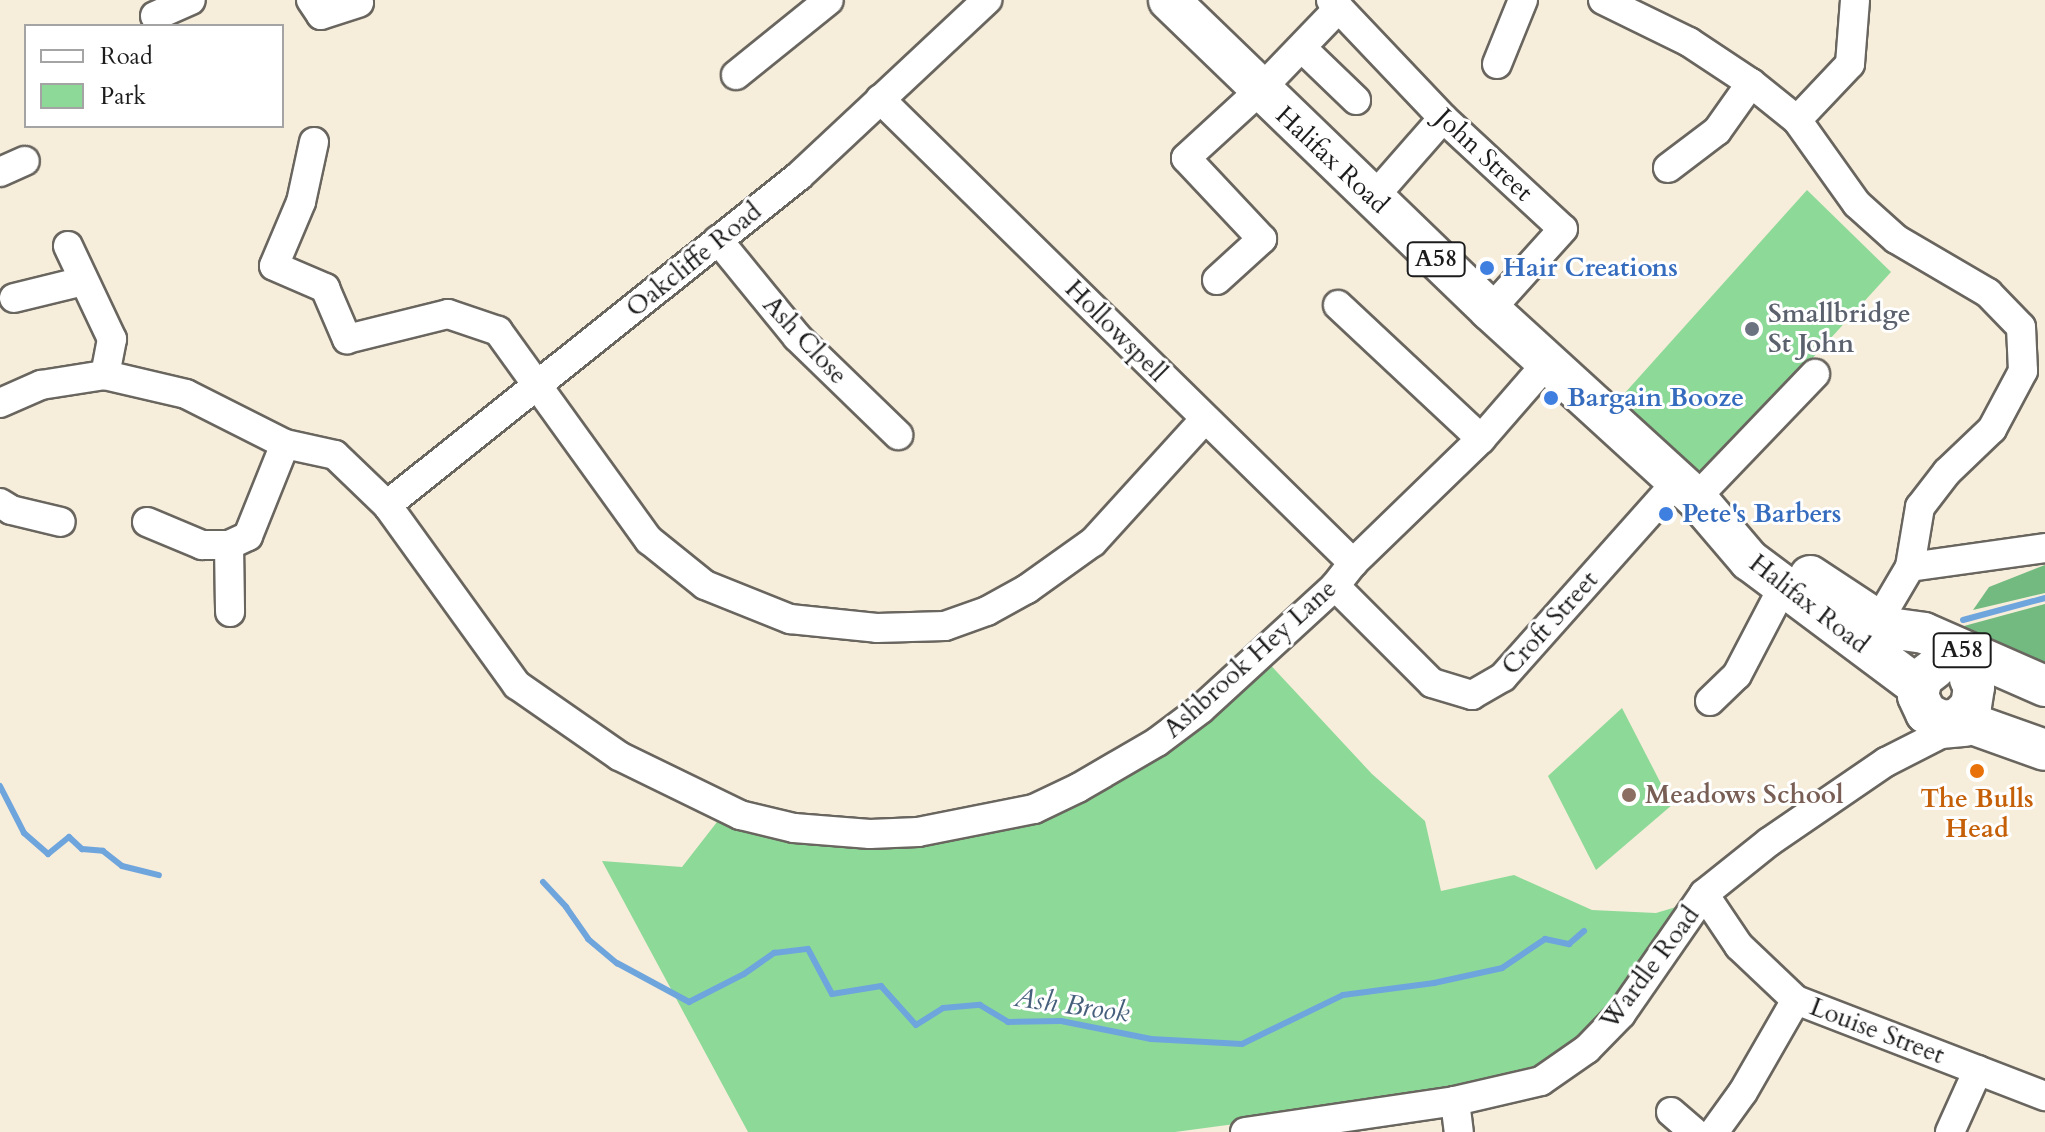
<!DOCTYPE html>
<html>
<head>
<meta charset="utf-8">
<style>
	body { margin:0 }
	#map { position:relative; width:2045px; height:1132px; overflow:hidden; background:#f7eddb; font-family:Cardo,serif }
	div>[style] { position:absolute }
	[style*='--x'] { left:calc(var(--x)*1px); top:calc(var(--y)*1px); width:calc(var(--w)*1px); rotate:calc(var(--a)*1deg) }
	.green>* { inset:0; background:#8dda98 }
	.forest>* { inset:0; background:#72ba80 }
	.stream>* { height:6px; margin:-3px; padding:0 3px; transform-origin:3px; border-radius:3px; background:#6fa5dd }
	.roads { filter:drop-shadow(2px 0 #69655f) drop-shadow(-2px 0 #69655f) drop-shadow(0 2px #69655f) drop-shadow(0 -2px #69655f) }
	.minor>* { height:28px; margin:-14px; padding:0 14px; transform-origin:14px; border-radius:14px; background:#fff }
	.highway>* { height:40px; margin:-20px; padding:0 20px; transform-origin:20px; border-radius:20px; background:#fff }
	.dots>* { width:22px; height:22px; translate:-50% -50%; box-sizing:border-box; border:4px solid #fff; border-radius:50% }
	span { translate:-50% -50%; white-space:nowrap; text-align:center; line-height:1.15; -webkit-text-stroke:6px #fff; paint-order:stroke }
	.shield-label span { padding:2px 6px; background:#fff; border:2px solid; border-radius:6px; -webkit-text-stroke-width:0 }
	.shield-label { font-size:24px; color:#1c1c1c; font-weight:700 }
	.street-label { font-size:26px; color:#1c1c1c }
	.shop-label { font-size:26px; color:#366cbe; font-weight:700 }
	.left { translate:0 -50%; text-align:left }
	.worship-label { font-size:26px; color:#5b616d; font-weight:700 }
	.education-label { font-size:26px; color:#785e54; font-weight:700 }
	.food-label { font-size:26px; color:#c56008; font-weight:700 }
	.water-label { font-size:28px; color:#46607c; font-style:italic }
	.legend { position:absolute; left:24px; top:24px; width:260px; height:104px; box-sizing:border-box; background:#fff; border:2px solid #a4a4a4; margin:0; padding:10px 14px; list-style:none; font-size:24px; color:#1c1c1c }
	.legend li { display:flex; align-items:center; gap:16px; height:40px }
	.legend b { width:40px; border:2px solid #a4a4a4 }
</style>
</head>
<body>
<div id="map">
	<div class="green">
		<i style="clip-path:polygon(1807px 190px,1891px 272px,1698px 484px,1615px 404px)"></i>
		<i style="clip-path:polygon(1264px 658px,1372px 774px,1425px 821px,1441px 891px,1514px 875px,1592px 910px,1656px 913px,1693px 902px,1615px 1011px,1538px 1075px,1453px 1095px,1175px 1132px,748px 1132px,602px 861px,682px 867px,724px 813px,793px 833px,1038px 813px)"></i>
		<i style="clip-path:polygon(1622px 708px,1672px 805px,1596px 870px,1548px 776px)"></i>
	</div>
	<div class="forest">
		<i style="clip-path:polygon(2045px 565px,2045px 593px,1973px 610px,1989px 587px)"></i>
		<i style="clip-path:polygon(2045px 604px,2045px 674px,1976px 647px,1964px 626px)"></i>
	</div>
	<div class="stream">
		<i style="--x:1963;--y:620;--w:85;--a:-15"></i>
		<i style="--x:0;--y:786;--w:53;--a:62.9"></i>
		<i style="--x:24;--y:833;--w:32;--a:41"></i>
		<i style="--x:48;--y:854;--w:27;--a:-39"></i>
		<i style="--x:69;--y:837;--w:18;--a:43"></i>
		<i style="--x:82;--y:849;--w:21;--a:5"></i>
		<i style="--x:103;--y:851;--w:24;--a:38"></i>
		<i style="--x:122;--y:866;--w:38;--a:14"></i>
		<i style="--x:543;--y:882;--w:34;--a:47"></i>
		<i style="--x:566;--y:907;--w:39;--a:55"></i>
		<i style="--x:588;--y:939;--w:38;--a:40"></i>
		<i style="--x:617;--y:963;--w:82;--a:28.4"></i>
		<i style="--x:689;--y:1002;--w:62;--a:-27"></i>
		<i style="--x:744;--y:974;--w:37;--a:-35"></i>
		<i style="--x:774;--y:953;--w:34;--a:-7"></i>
		<i style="--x:808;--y:949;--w:51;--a:61.9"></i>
		<i style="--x:832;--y:994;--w:50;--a:-9.3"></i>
		<i style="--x:881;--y:986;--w:52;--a:48.1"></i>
		<i style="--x:916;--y:1025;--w:32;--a:-32"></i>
		<i style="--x:943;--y:1008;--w:37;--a:-5"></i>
		<i style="--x:980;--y:1005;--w:33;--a:31"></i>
		<i style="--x:1008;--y:1022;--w:53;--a:-1.1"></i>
		<i style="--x:1061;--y:1021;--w:92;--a:11.3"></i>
		<i style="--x:1151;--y:1039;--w:91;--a:3.1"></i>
		<i style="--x:1242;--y:1044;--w:112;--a:-25.9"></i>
		<i style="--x:1343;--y:995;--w:92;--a:-7.5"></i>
		<i style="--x:1434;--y:983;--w:70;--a:-12.4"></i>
		<i style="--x:1502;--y:968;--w:52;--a:-34"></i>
		<i style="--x:1545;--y:939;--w:25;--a:12"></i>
		<i style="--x:1569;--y:944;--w:20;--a:-41"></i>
	</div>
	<div class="roads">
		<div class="minor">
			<i style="--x:311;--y:0;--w:18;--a:56"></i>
			<i style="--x:321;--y:15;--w:40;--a:-18"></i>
			<i style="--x:1331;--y:0;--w:163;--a:46.5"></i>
			<i style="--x:1443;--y:118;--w:163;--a:42.8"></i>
			<i style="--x:1563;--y:229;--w:109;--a:132"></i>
			<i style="--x:1603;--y:0;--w:96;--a:26"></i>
			<i style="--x:1689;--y:42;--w:74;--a:33.5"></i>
			<i style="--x:1751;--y:83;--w:59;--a:38.8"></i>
			<i style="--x:1797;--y:120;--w:103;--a:54.5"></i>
			<i style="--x:1857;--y:204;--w:52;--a:41.9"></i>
			<i style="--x:1896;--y:239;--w:107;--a:30.4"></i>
			<i style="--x:1988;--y:293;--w:47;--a:45.9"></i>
			<i style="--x:2021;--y:327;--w:44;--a:87.4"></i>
			<i style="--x:2023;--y:371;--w:66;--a:118.1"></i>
			<i style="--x:1992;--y:429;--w:62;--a:136.3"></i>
			<i style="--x:1947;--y:472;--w:44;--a:127.6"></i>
			<i style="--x:1920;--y:507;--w:61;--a:99.5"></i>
			<i style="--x:155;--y:16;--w:39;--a:-24"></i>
			<i style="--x:1302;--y:48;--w:75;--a:43.9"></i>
			<i style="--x:1497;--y:64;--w:69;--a:-67.9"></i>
			<i style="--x:736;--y:75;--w:119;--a:-38.9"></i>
			<i style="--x:880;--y:99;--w:663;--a:44.45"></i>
			<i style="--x:1797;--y:120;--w:77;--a:-46.6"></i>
			<i style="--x:1850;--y:64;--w:64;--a:-85.5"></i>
			<i style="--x:314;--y:142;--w:61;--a:102.2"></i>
			<i style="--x:301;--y:202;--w:69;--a:112.9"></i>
			<i style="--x:274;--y:266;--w:56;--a:23.3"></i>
			<i style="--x:325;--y:288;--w:56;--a:66.7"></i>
			<i style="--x:347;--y:339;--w:104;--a:-13.9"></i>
			<i style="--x:448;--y:314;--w:53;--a:18.8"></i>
			<i style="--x:498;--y:331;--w:258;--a:54.2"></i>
			<i style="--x:649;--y:540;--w:72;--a:38.8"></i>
			<i style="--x:705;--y:585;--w:92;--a:21.8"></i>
			<i style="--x:790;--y:619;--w:87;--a:5.9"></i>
			<i style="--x:877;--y:628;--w:68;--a:-1.7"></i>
			<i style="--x:945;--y:626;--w:45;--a:-19.7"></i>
			<i style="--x:987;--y:611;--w:46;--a:-28.8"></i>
			<i style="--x:1027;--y:589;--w:81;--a:-35.5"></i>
			<i style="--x:1093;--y:542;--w:166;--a:-47.7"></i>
			<i style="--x:1668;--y:168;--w:61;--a:-37.1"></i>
			<i style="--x:1717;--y:131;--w:59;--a:-54.7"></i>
			<i style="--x:0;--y:172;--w:27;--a:-24"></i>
			<i style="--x:1373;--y:198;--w:106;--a:-48.8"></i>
			<i style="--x:718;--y:240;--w:125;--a:50.8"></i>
			<i style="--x:797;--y:337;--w:141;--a:44.1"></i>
			<i style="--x:68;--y:246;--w:103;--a:64.7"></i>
			<i style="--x:112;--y:339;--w:37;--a:101"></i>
			<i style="--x:1217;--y:280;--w:61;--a:-42.3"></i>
			<i style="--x:1262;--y:239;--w:111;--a:-133.2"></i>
			<i style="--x:1186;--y:158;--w:99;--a:-42.5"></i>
			<i style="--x:1259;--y:91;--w:115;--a:-46.1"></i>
			<i style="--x:14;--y:298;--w:71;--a:-13.8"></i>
			<i style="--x:1338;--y:305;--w:196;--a:43.1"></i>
			<i style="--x:0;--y:403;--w:45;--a:-23.7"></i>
			<i style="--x:41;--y:385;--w:65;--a:-8.9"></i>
			<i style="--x:105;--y:375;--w:83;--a:13.2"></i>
			<i style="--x:186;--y:394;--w:111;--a:26.8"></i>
			<i style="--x:285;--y:444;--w:51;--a:12.4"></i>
			<i style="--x:335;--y:455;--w:72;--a:43.9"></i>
			<i style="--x:387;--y:505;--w:222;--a:54.2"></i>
			<i style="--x:517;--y:685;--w:124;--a:34.8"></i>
			<i style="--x:619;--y:756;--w:135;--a:26"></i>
			<i style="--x:740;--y:815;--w:56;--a:13.5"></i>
			<i style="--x:794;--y:828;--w:76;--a:4.5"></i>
			<i style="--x:870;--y:834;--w:48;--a:-2.4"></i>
			<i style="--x:918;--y:832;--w:118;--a:-11.2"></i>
			<i style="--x:1034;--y:809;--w:49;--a:-25.5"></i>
			<i style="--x:1078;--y:788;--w:91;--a:-30.2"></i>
			<i style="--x:1157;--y:742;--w:55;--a:-36.9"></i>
			<i style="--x:1201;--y:709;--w:182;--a:-42.5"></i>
			<i style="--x:1335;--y:586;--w:29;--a:-52"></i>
			<i style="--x:1353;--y:563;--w:178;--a:-44.1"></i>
			<i style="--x:1481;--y:439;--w:101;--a:-49"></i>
			<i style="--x:1696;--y:498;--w:172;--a:-46.2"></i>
			<i style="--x:0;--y:503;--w:13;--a:32"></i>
			<i style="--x:11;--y:510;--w:51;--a:13.5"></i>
			<i style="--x:387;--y:505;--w:527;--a:-38.61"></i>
			<i style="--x:799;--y:176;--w:258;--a:-43.1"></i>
			<i style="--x:147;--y:522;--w:60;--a:22.7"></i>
			<i style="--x:202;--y:545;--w:27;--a:0"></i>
			<i style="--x:229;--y:545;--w:21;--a:-25"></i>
			<i style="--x:248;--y:536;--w:99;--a:-68.1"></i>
			<i style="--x:229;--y:545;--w:67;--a:89.1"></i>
			<i style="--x:1335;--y:586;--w:137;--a:45"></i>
			<i style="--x:1432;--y:683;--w:42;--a:16.7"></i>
			<i style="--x:1472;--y:695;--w:36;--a:-30"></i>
			<i style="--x:1503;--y:677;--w:261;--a:-48.3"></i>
			<i style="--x:1870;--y:635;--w:79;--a:-59.5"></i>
			<i style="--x:1910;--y:567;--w:136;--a:-8"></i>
			<i style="--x:1710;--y:701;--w:37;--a:-44"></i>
			<i style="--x:1737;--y:675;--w:99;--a:-62.4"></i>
			<i style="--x:1704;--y:894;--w:63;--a:56.1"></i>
			<i style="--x:1739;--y:946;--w:79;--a:43.5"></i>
			<i style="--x:1796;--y:1000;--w:267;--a:21.1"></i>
			<i style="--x:1455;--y:1101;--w:31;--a:83"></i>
			<i style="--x:1671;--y:1112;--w:30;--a:41"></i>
			<i style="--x:1245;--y:1132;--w:212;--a:-8.4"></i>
			<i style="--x:1455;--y:1101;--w:88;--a:-13.1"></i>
			<i style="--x:1541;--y:1081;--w:56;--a:-34.8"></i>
			<i style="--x:1587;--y:1049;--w:49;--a:-45.8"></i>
			<i style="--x:1621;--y:1014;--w:146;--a:-55.3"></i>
			<i style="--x:1704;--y:894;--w:83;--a:-38.7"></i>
			<i style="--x:1769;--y:842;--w:142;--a:-34.4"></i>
			<i style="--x:1886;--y:762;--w:62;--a:-27"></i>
			<i style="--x:1941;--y:734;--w:25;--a:-5"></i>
			<i style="--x:1714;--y:1132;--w:49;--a:-54.1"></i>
			<i style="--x:1743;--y:1092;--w:106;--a:-60.1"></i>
			<i style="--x:1950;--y:1132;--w:68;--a:-65.7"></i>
		</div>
		<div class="highway">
			<i style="--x:1169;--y:0;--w:446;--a:44"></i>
			<i style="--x:1490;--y:310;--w:279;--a:42.4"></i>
			<i style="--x:1696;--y:498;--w:82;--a:49.5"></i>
			<i style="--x:1749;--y:560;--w:212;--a:36.8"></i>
			<i style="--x:1810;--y:576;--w:95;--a:33.4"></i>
			<i style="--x:1889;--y:628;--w:35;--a:8"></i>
			<i style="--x:1924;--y:633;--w:132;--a:23.7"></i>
			<i style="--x:1935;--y:668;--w:16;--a:142"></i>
			<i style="--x:1922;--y:678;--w:18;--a:103"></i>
			<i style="--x:1918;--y:696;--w:19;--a:65"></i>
			<i style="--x:1926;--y:713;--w:18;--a:27"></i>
			<i style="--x:1942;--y:721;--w:16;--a:-7"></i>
			<i style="--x:1958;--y:719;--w:18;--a:-45"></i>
			<i style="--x:1971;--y:706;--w:19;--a:-81"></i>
			<i style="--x:1974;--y:687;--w:9;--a:-117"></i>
			<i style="--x:1958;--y:719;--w:92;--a:19.6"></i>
		</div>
	</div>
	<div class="dots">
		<i style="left:1487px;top:268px;background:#3f7fe0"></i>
		<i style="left:1752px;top:329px;background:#6b7280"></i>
		<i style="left:1551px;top:398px;background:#3f7fe0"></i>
		<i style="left:1666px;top:514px;background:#3f7fe0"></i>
		<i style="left:1977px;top:771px;background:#e8710a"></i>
		<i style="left:1629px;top:795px;background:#8d6e63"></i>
	</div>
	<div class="shield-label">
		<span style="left:1436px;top:259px">A58</span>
		<span style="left:1962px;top:650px">A58</span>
	</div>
	<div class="street-label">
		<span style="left:1484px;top:155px;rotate:43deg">John Street</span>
		<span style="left:1332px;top:160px;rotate:43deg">Halifax Road</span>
		<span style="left:694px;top:260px;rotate:-39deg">Oakcliffe Road</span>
		<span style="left:1116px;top:331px;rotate:45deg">Hollowspell</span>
		<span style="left:805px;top:340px;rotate:47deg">Ash Close</span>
		<span style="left:1809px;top:604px;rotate:38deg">Halifax Road</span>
		<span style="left:1550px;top:623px;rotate:-48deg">Croft Street</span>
		<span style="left:1250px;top:659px;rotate:-42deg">Ashbrook Hey Lane</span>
		<span style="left:1650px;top:968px;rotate:-53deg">Wardle Road</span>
		<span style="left:1877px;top:1031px;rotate:21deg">Louise Street</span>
	</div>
	<div class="shop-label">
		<span class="left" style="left:1503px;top:268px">Hair Creations</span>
		<span class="left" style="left:1567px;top:398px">Bargain Booze</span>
		<span class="left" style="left:1682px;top:514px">Pete's Barbers</span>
	</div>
	<div class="worship-label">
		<span class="left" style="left:1768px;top:329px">Smallbridge<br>St John</span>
	</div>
	<div class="education-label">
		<span class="left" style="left:1645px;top:795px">Meadows School</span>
	</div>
	<div class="food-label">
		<span style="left:1977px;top:814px">The Bulls<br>Head</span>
	</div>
	<div class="water-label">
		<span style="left:1072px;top:1005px;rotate:8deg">Ash Brook</span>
	</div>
	<ul class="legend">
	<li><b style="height:10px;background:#fff"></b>Road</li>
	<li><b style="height:22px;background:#8dda98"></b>Park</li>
	</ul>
</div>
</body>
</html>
